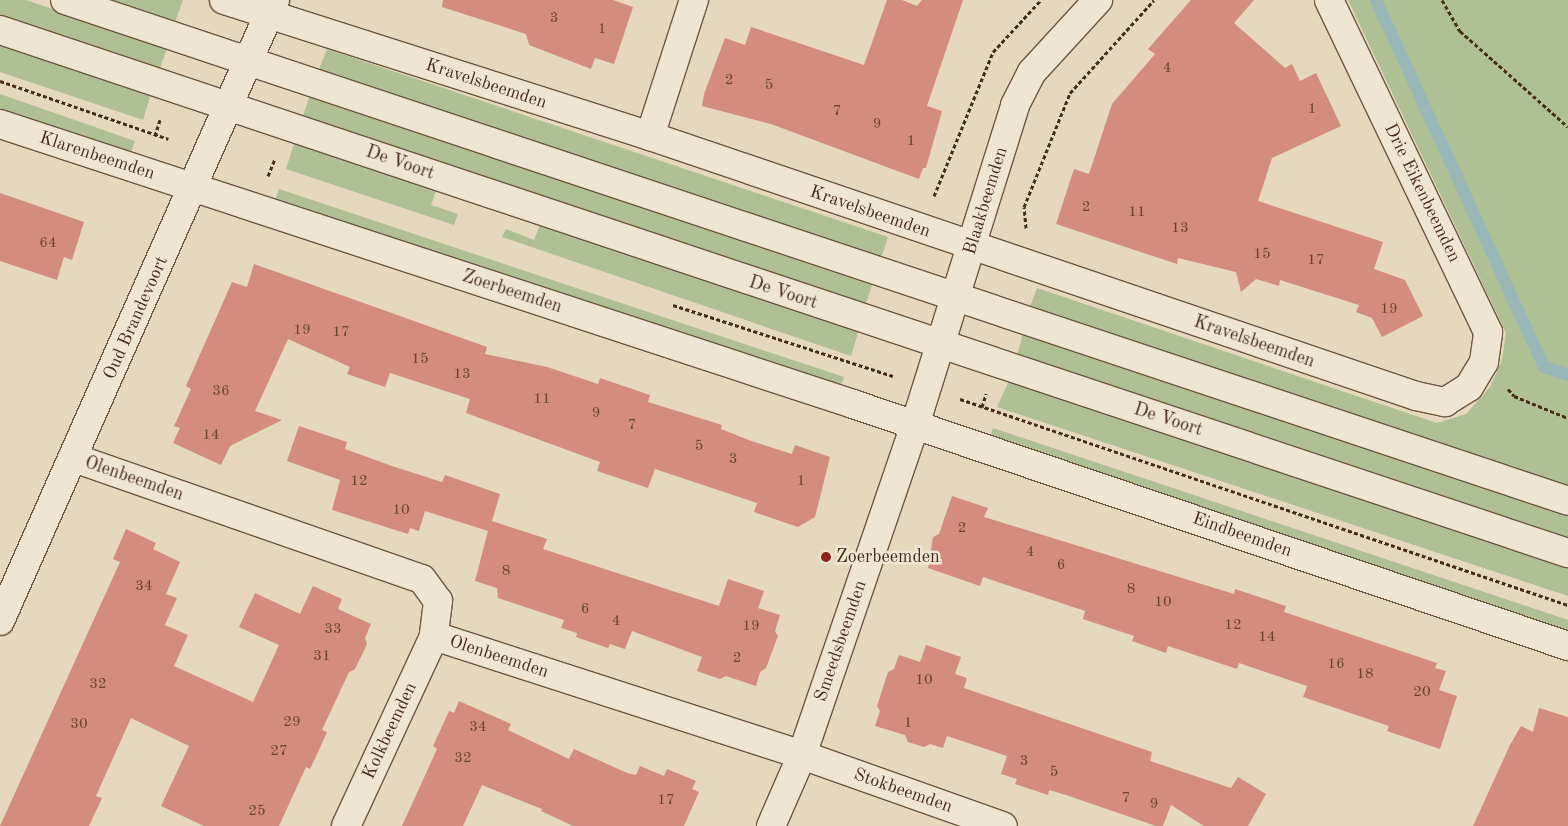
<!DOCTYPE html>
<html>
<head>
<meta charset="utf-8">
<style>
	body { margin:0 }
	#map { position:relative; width:1568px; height:826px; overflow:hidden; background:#e5d8bc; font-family:"Old Standard TT",serif }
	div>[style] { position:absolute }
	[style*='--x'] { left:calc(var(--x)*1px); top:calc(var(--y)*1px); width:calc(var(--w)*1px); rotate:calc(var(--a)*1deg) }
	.green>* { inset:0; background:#afc095 }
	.stream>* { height:12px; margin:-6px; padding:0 6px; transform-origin:6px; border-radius:6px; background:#98b8b8 }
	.building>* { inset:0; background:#d38c7d }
	.path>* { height:3px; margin-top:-1.5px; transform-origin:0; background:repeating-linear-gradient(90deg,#462c19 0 4px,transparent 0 6.5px) }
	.roads { filter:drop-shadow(1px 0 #6e5742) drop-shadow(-1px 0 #6e5742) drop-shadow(0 1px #6e5742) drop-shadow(0 -1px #6e5742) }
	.minor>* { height:28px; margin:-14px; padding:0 14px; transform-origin:14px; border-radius:14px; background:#eee6d3 }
	.tertiary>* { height:28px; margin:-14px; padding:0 14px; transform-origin:14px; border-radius:14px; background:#eee6d3 }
	.dots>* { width:14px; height:14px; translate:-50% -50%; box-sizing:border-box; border:2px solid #eee6d3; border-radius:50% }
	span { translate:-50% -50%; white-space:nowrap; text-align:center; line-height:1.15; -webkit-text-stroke:5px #eee6d3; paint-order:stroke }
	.number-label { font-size:15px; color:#694432 }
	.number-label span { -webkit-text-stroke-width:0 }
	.street-label { font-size:18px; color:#462c19 }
	.poi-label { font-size:18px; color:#462c19 }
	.left { translate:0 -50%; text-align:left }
</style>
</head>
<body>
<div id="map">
	<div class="green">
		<i style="clip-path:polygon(0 0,26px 0,167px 48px,158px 74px,0 21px)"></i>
		<i style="clip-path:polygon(91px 0,183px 0,173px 28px)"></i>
		<i style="clip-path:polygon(1348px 0,1568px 0,1568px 494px,1028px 312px,1037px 288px,1437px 423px,1466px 414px,1490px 387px,1502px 360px,1506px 333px)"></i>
		<i style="clip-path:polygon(0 43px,151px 93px,143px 120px,0 72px)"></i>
		<i style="clip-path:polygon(327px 49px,888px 237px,879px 264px,317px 75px)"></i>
		<i style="clip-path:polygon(0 94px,135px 141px,130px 156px,0 112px)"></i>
		<i style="clip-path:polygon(310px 94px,872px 285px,865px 306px,302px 119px)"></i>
		<i style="clip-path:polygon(295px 141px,437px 188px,431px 205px,458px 214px,454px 225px,286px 169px)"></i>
		<i style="clip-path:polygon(279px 189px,844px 377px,839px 390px,274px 203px)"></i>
		<i style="clip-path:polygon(541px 222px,859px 330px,851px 356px,502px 237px,506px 229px,534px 240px)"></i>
		<i style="clip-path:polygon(1023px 333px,1568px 515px,1568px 545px,1016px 360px)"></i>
		<i style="clip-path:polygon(1009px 381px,1568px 568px,1568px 596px,997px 407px)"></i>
		<i style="clip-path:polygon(993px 428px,1568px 620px,1568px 637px,989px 441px)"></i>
	</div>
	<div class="stream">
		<i style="--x:1376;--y:0;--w:404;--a:65.4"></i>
		<i style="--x:1544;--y:367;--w:25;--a:18"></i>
	</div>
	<div class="building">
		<i style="clip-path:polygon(443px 0,613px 0,633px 7px,614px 64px,595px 58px,591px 69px,529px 45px,526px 34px,442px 7px)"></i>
		<i style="clip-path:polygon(887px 0,902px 0,917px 6px,922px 0,963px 0,927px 106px,942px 111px,926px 168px,923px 168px,919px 179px,771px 124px,702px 106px,704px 94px,725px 38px,745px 45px,751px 27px,864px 65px)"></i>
		<i style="clip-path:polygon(1191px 0,1254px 0,1234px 23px,1285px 68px,1292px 64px,1300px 81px,1316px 73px,1341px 126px,1272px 158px,1258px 201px,1383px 242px,1374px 269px,1405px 280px,1423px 316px,1382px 337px,1372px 318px,1356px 312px,1359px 305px,1280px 280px,1279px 286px,1256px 279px,1241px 292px,1236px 272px,1178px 258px,1177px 264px,1056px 224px,1074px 169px,1089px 174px,1112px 104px,1155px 54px,1148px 49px)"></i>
		<i style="clip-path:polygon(0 193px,84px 222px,72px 260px,64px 257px,57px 280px,0 261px)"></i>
		<i style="clip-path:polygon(254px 264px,487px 347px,485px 354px,547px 367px,598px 384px,600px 378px,650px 395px,648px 402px,722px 425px,721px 429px,751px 441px,792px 454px,795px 445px,830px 457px,815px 517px,798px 527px,754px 512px,757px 503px,655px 469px,648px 488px,597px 471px,600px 462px,466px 413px,470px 399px,390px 373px,385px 387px,347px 374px,350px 367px,288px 339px,255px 411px,282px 420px,230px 446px,221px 465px,173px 443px,180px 428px,174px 426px,191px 389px,186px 386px,232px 282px,247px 287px)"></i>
		<i style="clip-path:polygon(299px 426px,347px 442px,345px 449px,392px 466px,442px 482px,445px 475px,500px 494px,492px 521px,547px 539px,543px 549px,719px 606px,728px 579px,764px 591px,758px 608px,780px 615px,775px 631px,778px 636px,766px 668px,760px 672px,756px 686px,726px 676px,720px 679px,697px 671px,702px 657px,632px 631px,625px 649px,610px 644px,608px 648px,576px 637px,577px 633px,561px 628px,564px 620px,498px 598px,497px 588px,475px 581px,488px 531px,425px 511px,419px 531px,410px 528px,408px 534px,332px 510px,340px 480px,287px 461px)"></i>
		<i style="clip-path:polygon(952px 496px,988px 508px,984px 517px,1234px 594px,1235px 589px,1286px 606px,1284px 612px,1437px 663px,1435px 668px,1446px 671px,1439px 690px,1457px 696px,1440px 749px,1387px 731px,1389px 726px,1303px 697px,1307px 686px,1239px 663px,1237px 669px,1168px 646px,1166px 653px,1132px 641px,1134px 636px,1083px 619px,1085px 611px,983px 577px,980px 586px,928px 568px,933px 537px,939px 534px)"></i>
		<i style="clip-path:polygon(126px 529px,156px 543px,153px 549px,180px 562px,166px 594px,177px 598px,165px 625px,188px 635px,174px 666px,253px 702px,279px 645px,239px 627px,255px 593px,300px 614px,313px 586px,342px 599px,338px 609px,371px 624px,365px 638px,367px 644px,355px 669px,349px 672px,322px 730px,327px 732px,319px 750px,310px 769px,306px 767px,279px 826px,204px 826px,161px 806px,189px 746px,131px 718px,96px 796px,102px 798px,89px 826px,0 826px,120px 562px,113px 559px)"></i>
		<i style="clip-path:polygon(926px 645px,961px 657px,955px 674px,967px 678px,964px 688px,1152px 752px,1150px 761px,1231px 788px,1238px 777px,1266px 794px,1248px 826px,1204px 826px,1171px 805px,1163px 826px,1156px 826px,1066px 795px,1049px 790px,1048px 795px,1015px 784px,1017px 779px,1001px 774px,1007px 756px,947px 736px,943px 748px,930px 744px,924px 747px,908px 742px,905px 735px,875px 726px,880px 711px,877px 706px,888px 672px,894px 669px,899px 655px,920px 662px)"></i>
		<i style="clip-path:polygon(459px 701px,511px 724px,508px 730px,569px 759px,574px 749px,627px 773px,636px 775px,640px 766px,664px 776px,667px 769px,696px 781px,692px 789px,699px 792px,684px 826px,573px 826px,541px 811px,542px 809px,482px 785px,463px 826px,402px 826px,437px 749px,433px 746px,449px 711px,454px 713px)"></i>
		<i style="clip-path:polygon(1539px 708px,1568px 717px,1568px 826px,1473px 826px,1510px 745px,1521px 726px,1533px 732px)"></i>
	</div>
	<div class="path">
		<i style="--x:1442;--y:0;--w:36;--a:60"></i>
		<i style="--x:1460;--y:31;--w:144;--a:41.6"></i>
		<i style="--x:0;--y:81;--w:178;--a:19"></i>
		<i style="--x:155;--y:136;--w:17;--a:-73"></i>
		<i style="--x:268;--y:176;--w:18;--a:-68"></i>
		<i style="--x:934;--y:196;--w:156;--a:-67.7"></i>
		<i style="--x:993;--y:52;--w:71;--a:-47.3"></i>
		<i style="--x:1026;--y:228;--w:21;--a:-95"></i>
		<i style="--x:1024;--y:207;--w:123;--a:-68"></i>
		<i style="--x:1070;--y:93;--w:125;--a:-47.9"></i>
		<i style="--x:673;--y:305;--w:231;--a:17.9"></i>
		<i style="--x:1508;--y:389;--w:9;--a:49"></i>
		<i style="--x:1514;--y:396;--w:58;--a:22.2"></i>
		<i style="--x:960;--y:399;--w:642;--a:18.72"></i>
		<i style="--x:982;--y:407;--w:14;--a:-73"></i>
	</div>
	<div class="roads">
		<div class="minor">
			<i style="--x:224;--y:0;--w:447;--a:17.7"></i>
			<i style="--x:650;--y:136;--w:809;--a:18.75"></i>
			<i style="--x:1416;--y:396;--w:30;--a:12"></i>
			<i style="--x:1445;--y:402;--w:28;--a:-32"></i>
			<i style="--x:1469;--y:387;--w:29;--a:-59"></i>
			<i style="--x:1484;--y:362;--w:30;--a:-82"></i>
			<i style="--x:1488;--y:332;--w:368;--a:-115.6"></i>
			<i style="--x:0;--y:124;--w:898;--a:18.17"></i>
			<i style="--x:853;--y:404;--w:755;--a:18.7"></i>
			<i style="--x:650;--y:136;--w:143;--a:-72.1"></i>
			<i style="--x:74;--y:458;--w:368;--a:19.2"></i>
			<i style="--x:422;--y:579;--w:27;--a:54"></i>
			<i style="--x:438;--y:601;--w:35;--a:97"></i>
			<i style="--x:434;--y:636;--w:387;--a:17.9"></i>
			<i style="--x:802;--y:755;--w:213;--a:19.5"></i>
			<i style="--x:0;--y:621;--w:679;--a:-66.11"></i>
			<i style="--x:346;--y:826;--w:209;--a:-65.1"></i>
			<i style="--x:771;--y:826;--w:77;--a:-66.4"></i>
			<i style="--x:802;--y:755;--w:349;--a:-71.1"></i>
			<i style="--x:915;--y:425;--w:335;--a:-72.6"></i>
			<i style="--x:1015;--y:105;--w:37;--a:-63"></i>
			<i style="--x:1032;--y:72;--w:98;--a:-47.5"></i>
		</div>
		<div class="tertiary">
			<i style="--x:65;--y:0;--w:1584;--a:18.43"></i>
			<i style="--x:0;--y:30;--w:1653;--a:18.45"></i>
		</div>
	</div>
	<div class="dots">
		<i style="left:826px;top:557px;background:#8f2418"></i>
	</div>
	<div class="number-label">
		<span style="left:554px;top:19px">3</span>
		<span style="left:602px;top:30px">1</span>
		<span style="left:1167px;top:69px">4</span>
		<span style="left:729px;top:81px">2</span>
		<span style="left:769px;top:86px">5</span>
		<span style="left:1312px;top:110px">1</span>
		<span style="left:837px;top:112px">7</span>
		<span style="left:877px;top:125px">9</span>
		<span style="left:911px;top:142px">1</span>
		<span style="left:1086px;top:208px">2</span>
		<span style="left:1137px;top:213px">11</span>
		<span style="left:1180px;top:229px">13</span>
		<span style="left:48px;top:244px">64</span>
		<span style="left:1262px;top:255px">15</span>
		<span style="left:1316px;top:261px">17</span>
		<span style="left:1389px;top:310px">19</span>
		<span style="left:302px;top:331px">19</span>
		<span style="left:341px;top:333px">17</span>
		<span style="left:420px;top:360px">15</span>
		<span style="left:462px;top:375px">13</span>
		<span style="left:221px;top:392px">36</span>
		<span style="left:542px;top:400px">11</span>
		<span style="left:596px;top:414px">9</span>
		<span style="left:632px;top:426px">7</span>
		<span style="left:211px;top:436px">14</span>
		<span style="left:699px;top:447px">5</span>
		<span style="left:733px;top:460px">3</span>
		<span style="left:359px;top:482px">12</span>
		<span style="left:801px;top:482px">1</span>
		<span style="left:401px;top:511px">10</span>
		<span style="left:962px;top:529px">2</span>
		<span style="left:1030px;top:553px">4</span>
		<span style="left:1061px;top:566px">6</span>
		<span style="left:506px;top:572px">8</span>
		<span style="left:144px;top:587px">34</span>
		<span style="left:1131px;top:590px">8</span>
		<span style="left:1163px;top:603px">10</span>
		<span style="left:585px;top:610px">6</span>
		<span style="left:616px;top:622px">4</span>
		<span style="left:1233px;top:626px">12</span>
		<span style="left:751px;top:627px">19</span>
		<span style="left:333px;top:630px">33</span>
		<span style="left:1267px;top:638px">14</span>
		<span style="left:322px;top:657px">31</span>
		<span style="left:737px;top:659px">2</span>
		<span style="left:1336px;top:665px">16</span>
		<span style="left:1365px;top:675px">18</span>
		<span style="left:924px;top:681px">10</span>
		<span style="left:98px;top:685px">32</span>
		<span style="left:1422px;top:693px">20</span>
		<span style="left:292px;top:723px">29</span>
		<span style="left:908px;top:724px">1</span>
		<span style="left:79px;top:725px">30</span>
		<span style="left:478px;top:728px">34</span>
		<span style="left:279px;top:752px">27</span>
		<span style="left:463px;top:759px">32</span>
		<span style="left:1024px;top:762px">3</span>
		<span style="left:1054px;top:773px">5</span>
		<span style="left:1126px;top:799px">7</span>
		<span style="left:666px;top:801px">17</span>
		<span style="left:1154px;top:805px">9</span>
		<span style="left:257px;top:812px">25</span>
	</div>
	<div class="street-label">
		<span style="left:486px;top:84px;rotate:18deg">Kravelsbeemden</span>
		<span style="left:97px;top:156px;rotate:18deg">Klarenbeemden</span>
		<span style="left:400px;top:163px;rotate:19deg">De Voort</span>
		<span style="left:1422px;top:193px;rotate:64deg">Drie Eikenbeemden</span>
		<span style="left:986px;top:201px;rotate:-73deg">Blaakbeemden</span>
		<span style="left:870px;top:212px;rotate:19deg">Kravelsbeemden</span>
		<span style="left:512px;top:292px;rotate:18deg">Zoerbeemden</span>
		<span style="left:783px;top:293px;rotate:18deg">De Voort</span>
		<span style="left:136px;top:318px;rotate:-66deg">Oud Brandevoort</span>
		<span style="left:1254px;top:342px;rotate:19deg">Kravelsbeemden</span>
		<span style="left:1168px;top:420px;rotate:18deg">De Voort</span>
		<span style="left:134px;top:479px;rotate:19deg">Olenbeemden</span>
		<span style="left:1242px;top:535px;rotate:19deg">Eindbeemden</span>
		<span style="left:841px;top:641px;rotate:-71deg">Smeedsbeemden</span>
		<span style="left:499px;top:657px;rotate:18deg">Olenbeemden</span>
		<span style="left:390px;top:731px;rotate:-65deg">Kolkbeemden</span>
		<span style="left:903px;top:791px;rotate:19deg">Stokbeemden</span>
	</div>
	<div class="poi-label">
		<span class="left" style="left:836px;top:557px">Zoerbeemden</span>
	</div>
</div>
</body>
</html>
